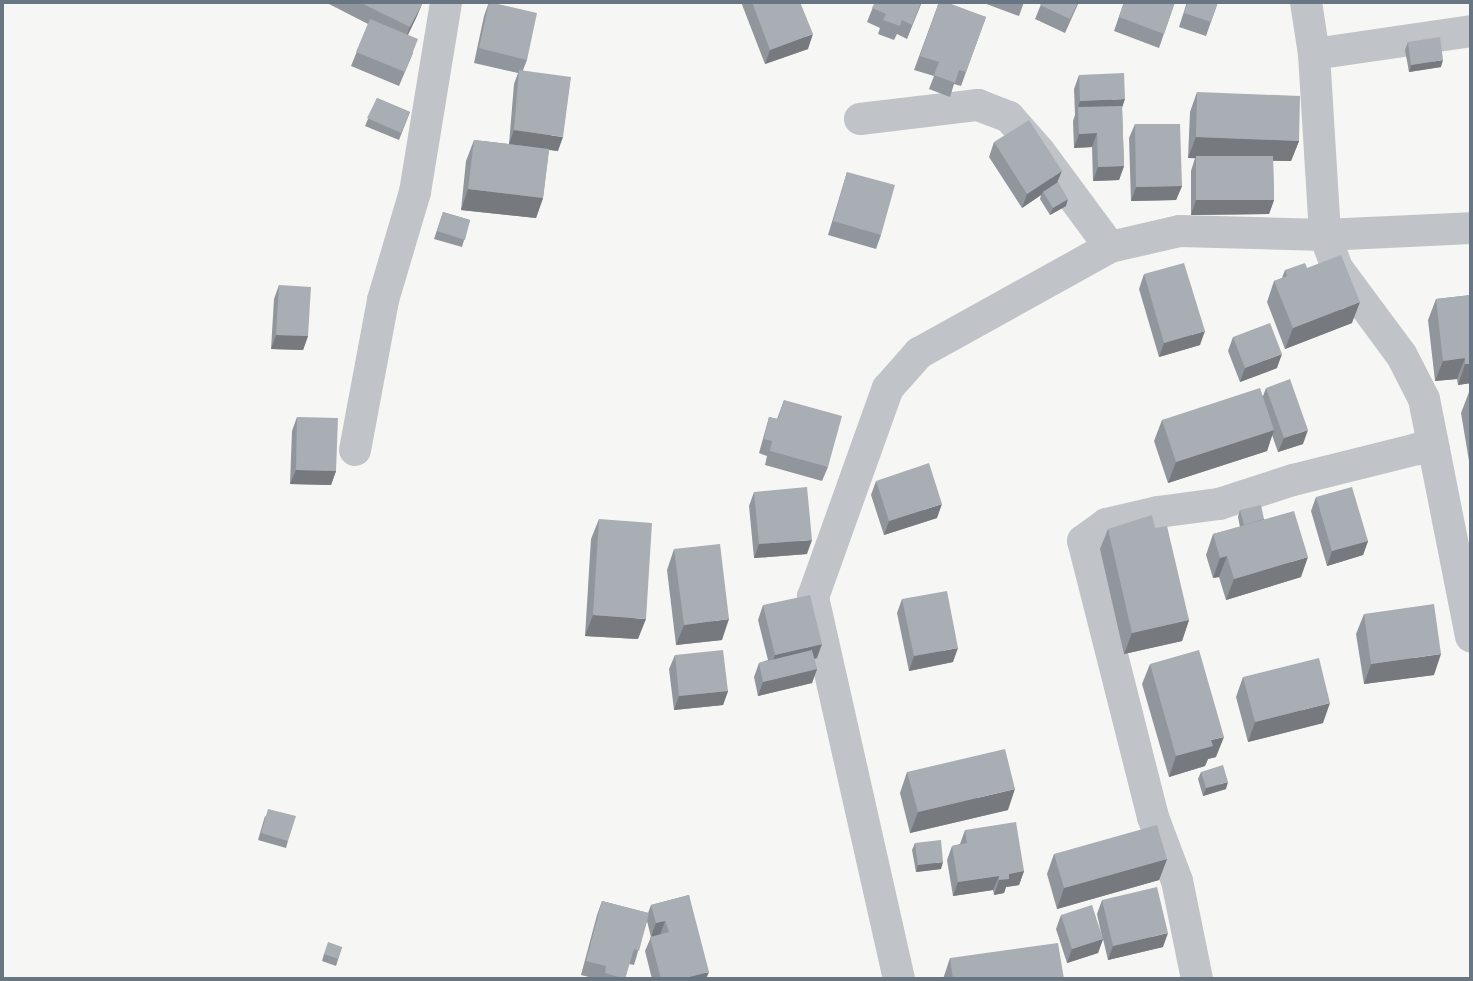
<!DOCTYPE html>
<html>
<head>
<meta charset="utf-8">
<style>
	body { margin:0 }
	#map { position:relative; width:1473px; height:981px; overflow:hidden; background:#f6f6f4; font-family:Barlow,sans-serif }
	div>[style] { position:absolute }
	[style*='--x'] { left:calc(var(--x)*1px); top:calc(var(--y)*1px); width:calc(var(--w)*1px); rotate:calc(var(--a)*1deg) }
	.street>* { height:32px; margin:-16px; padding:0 16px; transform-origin:16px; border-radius:16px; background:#c0c3c7 }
	.wall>* { inset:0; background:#90969b }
	.shaded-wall>* { inset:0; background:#767a7e }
	.building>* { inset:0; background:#a8aeb4 }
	span { translate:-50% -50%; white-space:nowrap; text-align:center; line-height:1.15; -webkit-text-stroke:8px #fff; paint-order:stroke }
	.frame { position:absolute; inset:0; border:4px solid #687582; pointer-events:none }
</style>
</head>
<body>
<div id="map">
	<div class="street">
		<i style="--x:1306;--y:2;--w:53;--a:81.3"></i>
		<i style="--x:1314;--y:54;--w:181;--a:86.5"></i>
		<i style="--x:1325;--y:235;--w:35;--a:70"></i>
		<i style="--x:1337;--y:268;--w:109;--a:53.5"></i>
		<i style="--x:1402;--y:356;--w:48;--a:62.9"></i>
		<i style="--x:1424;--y:399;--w:242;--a:78.8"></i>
		<i style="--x:1314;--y:54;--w:159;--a:-8.3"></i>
		<i style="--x:860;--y:119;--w:119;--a:-6.8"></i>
		<i style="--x:978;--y:105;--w:33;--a:21"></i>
		<i style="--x:1009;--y:117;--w:45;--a:48.6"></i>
		<i style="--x:1039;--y:151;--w:119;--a:53.5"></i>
		<i style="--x:355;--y:450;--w:153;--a:-79.4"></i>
		<i style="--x:383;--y:300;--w:113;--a:-73.5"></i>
		<i style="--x:415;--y:192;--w:193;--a:-80.7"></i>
		<i style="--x:899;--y:979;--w:392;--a:-102.7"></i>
		<i style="--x:813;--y:597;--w:222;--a:-70.3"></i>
		<i style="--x:888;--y:388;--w:47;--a:-48.5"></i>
		<i style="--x:919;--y:353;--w:218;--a:-29"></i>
		<i style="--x:1110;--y:247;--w:72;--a:-12.9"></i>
		<i style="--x:1180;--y:231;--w:145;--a:1.6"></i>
		<i style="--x:1325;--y:235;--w:146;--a:-2.7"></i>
		<i style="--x:1197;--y:979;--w:100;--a:-101.5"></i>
		<i style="--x:1177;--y:881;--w:68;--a:-110.6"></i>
		<i style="--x:1153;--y:817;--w:285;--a:-104.2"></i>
		<i style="--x:1083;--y:541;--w:29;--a:-36"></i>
		<i style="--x:1106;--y:524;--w:53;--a:-13"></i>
		<i style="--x:1158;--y:512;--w:62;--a:-7.5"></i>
		<i style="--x:1219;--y:504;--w:78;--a:-18"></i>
		<i style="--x:1293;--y:480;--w:128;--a:-14"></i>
		<i style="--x:1417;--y:449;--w:17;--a:3"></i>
	</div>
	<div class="wall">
		<i style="clip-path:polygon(330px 2px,418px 2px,422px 4px,416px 18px,408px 35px,413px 53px,399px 86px,351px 66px,368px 24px,329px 4px)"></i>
		<i style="clip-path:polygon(489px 2px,527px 60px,523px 70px,558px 151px,549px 150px,543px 198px,536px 218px,461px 210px,466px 161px,474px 140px,509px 144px,514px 84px,518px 73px,474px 63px,484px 16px)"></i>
		<i style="clip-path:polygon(741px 2px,800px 2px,808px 49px,765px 64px)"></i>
		<i style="clip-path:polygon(875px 2px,922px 2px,907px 39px,897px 34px,894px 40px,878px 34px,880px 28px,867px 22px)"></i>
		<i style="clip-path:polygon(939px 2px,986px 17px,961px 86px,954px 84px,950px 97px,929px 89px,934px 76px,914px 70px)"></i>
		<i style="clip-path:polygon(981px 2px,1024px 2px,1019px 16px)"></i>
		<i style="clip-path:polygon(1042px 2px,1079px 2px,1065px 33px,1035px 19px)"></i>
		<i style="clip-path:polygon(1124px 2px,1175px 2px,1159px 48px,1114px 31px)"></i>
		<i style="clip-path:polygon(1187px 2px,1218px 2px,1206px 36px,1179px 27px)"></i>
		<i style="clip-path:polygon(1408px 42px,1441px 67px,1409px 72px,1405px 50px)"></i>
		<i style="clip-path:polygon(1079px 75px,1122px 107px,1124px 166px,1119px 180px,1093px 181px,1092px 147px,1074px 148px,1073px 121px,1075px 115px,1074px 89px)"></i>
		<i style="clip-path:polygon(1197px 92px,1299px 141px,1291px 161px,1273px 161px,1274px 200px,1269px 214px,1191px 215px,1191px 171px,1195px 158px,1188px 158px,1190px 112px)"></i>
		<i style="clip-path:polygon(377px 98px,410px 112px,399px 140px,365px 126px)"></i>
		<i style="clip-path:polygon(1135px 124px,1182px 186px,1176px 200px,1131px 201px,1129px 138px)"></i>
		<i style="clip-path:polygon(994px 142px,1058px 182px,1066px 206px,1050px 215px,1040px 199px,1041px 195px,1022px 208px,989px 157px)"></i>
		<i style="clip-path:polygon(847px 172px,881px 235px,876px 249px,828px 235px)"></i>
		<i style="clip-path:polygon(443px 212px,470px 220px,462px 247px,434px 239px)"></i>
		<i style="clip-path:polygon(1307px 268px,1352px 323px,1285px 349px,1267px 302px,1274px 281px,1282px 278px,1285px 270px)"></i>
		<i style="clip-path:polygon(1144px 274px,1200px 345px,1159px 357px,1139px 289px)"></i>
		<i style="clip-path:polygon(279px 285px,308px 336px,303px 350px,271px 349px,274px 299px)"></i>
		<i style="clip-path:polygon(1471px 295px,1471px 383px,1458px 385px,1457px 379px,1435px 381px,1428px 320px,1436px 299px)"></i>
		<i style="clip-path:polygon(1233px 337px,1277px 368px,1240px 382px,1228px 351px)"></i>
		<i style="clip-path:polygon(1266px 388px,1303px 444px,1278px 452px,1272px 435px,1267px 451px,1168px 483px,1154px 441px,1162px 420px,1263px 396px)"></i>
		<i style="clip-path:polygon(1469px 392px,1471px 392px,1471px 461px,1469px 461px,1461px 413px)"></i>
		<i style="clip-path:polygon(784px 400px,828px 467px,822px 481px,765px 465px,767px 456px,759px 453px,769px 417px,777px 419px)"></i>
		<i style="clip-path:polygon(297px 417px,336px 471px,331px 485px,290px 484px,292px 431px)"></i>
		<i style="clip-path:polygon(876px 481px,937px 518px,884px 535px,871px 495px)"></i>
		<i style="clip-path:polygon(754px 492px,807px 554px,754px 558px,749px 506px)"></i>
		<i style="clip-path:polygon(1316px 497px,1368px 541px,1363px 555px,1327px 566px,1311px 511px)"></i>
		<i style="clip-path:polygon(1240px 510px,1264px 519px,1301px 577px,1226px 600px,1219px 577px,1213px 578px,1206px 555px,1213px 534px,1240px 527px,1238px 517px)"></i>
		<i style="clip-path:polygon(599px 519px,638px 639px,585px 636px,591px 539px)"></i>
		<i style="clip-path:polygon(1155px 528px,1189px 620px,1182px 641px,1124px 654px,1100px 549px,1108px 529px)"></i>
		<i style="clip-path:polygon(674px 549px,722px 640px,676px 645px,667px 570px)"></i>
		<i style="clip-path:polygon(902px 599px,953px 662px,909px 671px,897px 613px)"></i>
		<i style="clip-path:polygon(763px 605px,817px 658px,814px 659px,817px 669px,812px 683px,758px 696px,754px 677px,759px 663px,768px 660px,758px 620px)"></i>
		<i style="clip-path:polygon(1364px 614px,1434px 675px,1364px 684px,1356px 634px)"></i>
		<i style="clip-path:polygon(675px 655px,728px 691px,723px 705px,674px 710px,669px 669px)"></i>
		<i style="clip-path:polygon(1150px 664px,1216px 757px,1208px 759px,1205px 766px,1169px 777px,1142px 684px)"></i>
		<i style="clip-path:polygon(1243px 677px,1323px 723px,1248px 742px,1236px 697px)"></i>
		<i style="clip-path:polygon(907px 772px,1008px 810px,910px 833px,900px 793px)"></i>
		<i style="clip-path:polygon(1201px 772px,1226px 789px,1203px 796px,1198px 779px)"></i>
		<i style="clip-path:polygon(265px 816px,288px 841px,286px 848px,258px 840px)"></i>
		<i style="clip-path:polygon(965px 830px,1024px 871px,1019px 885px,1006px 887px,1004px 893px,994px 895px,993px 890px,953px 896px,947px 860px,952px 846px,960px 844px)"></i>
		<i style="clip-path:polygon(915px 843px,941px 869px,916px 872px,912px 850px)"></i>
		<i style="clip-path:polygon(1054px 854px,1167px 859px,1159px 880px,1057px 909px,1047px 874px)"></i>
		<i style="clip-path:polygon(689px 895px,706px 979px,652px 979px,645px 951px,651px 937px,647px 921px,634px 965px,629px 964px,625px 979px,597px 979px,581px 975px,597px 915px,602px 901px,648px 913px,651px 905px)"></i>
		<i style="clip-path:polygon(1102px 900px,1163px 947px,1108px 960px,1103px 939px,1098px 953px,1067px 963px,1056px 929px,1061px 915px,1102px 937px,1097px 914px)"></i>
		<i style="clip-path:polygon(342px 947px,336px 966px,322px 961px,324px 954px)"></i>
		<i style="clip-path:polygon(950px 958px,1064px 979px,943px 979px)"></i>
	</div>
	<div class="shaded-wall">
		<i style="clip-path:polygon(422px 4px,416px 18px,404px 42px,410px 27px)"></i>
		<i style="clip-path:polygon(813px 34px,808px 49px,765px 64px,770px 50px)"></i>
		<i style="clip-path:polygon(1443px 60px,1441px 67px,1409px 72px,1411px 65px)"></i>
		<i style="clip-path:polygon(1125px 99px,1120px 114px,1078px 107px,1080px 101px)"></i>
		<i style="clip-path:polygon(514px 130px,563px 137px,558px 151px,509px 144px)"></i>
		<i style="clip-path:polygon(1097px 133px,1092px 147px,1074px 148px,1079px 134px)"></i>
		<i style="clip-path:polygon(1196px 137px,1299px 141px,1291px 161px,1188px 158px)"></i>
		<i style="clip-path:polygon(1124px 166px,1119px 180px,1093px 181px,1098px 167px)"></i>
		<i style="clip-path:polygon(1062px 171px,1056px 185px,1043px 192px,1041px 195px,1022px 208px,1027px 194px)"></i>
		<i style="clip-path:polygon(1182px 186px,1176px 200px,1131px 201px,1136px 187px)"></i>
		<i style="clip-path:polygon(468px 189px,543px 198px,536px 218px,461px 210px)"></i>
		<i style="clip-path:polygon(1068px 199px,1066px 206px,1050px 215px,1053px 208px)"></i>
		<i style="clip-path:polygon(1196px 200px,1274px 200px,1269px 214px,1191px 215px)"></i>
		<i style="clip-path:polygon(1360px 302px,1352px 323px,1285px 349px,1293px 328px)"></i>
		<i style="clip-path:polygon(1205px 331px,1200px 345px,1159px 357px,1164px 343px)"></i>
		<i style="clip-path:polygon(276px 335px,308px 336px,303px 350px,271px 349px)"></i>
		<i style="clip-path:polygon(1282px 354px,1277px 368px,1240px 382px,1245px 368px)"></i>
		<i style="clip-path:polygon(1465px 358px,1457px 379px,1435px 381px,1443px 361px)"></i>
		<i style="clip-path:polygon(1465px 364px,1471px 364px,1471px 383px,1458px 385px)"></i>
		<i style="clip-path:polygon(1274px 430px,1267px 451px,1168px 483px,1176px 462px)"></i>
		<i style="clip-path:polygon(1308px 430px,1303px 444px,1278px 452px,1284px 438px)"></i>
		<i style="clip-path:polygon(296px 470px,336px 471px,331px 485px,290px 484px)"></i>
		<i style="clip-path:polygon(942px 504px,937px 518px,884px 535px,889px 521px)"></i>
		<i style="clip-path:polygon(812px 540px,807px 554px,754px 558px,759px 544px)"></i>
		<i style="clip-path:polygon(1368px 541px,1363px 555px,1327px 566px,1332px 551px)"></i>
		<i style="clip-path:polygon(1227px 556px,1219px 577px,1213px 578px,1220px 558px)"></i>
		<i style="clip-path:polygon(1308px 557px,1301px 577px,1226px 600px,1234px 579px)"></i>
		<i style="clip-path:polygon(593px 615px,646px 619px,638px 639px,585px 636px)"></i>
		<i style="clip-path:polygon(729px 619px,722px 640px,676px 645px,684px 625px)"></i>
		<i style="clip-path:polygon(1189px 620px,1182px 641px,1124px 654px,1132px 633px)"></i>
		<i style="clip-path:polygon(822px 644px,817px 658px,770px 669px,775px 655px)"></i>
		<i style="clip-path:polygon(958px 648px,953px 662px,909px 671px,914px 656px)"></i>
		<i style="clip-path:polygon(1441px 654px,1434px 675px,1364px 684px,1371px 664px)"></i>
		<i style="clip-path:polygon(817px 669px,812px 683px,758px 696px,763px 682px)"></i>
		<i style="clip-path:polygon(728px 691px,723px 705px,674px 710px,679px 696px)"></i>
		<i style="clip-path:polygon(1330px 703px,1323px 723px,1248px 742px,1255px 722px)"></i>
		<i style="clip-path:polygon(1224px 737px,1216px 757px,1208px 759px,1205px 766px,1169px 777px,1176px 756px,1211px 740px)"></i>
		<i style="clip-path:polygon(1228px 782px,1226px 789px,1203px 796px,1206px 788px)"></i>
		<i style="clip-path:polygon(1015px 789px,1008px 810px,910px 833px,918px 812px)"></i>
		<i style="clip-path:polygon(1167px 859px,1159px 880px,1057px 909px,1064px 888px)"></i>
		<i style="clip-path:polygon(943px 862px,941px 869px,916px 872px,918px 865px)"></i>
		<i style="clip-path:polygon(1024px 871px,1019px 885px,1006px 887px,1004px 893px,994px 895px,999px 880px,1009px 874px)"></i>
		<i style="clip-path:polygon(999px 876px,993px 890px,953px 896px,958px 882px)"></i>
		<i style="clip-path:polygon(665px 921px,660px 935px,651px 937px,656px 923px)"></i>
		<i style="clip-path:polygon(1168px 933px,1163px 947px,1108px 960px,1113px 946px)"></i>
		<i style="clip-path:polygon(1103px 939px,1098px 953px,1067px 963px,1072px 949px)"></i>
		<i style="clip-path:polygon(709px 972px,706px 979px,681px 979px)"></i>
	</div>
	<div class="building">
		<i style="clip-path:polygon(359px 2px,418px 2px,422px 4px,410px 27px)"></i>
		<i style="clip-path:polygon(489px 2px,537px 13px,527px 60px,479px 48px)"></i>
		<i style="clip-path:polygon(752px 2px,800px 2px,813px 34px,770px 50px)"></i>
		<i style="clip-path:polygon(875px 2px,921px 2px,912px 25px,902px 20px,900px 26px,883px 20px,886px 14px,872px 8px)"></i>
		<i style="clip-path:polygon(939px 2px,946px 2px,986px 17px,966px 72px,959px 70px,955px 83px,934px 75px,939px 62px,920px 56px)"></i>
		<i style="clip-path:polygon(1042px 2px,1078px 2px,1070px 19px,1040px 5px)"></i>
		<i style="clip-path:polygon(1124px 2px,1175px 2px,1164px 34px,1119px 17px)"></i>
		<i style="clip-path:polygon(1188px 2px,1218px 2px,1211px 22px,1184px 13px)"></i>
		<i style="clip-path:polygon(370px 19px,418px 39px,405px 72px,356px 52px)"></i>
		<i style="clip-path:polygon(1440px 37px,1443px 60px,1411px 65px,1408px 42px)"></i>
		<i style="clip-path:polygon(519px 70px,571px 77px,563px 137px,514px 130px)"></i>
		<i style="clip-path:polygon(1124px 73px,1125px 99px,1080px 101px,1079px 75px)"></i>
		<i style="clip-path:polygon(1197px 92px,1300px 96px,1299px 141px,1196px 137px)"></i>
		<i style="clip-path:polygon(377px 98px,410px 112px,401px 133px,367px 118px)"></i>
		<i style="clip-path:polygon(1122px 106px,1124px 166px,1098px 167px,1097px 133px,1079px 134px,1078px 107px)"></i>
		<i style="clip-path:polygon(1029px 120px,1062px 171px,1027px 194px,994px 142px)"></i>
		<i style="clip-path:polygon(1135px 124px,1180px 124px,1182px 186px,1136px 187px)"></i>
		<i style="clip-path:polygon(474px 140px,549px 149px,543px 198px,468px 189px)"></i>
		<i style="clip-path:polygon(1196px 156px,1273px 156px,1274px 200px,1196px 200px)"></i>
		<i style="clip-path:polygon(847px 172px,895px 185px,881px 235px,833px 221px)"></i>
		<i style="clip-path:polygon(1058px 182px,1068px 199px,1053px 208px,1043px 192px)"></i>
		<i style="clip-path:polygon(443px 212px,470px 220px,465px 240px,437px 231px)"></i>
		<i style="clip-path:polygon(1341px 255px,1360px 302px,1293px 328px,1274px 281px,1287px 276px,1285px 270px,1305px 263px,1307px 268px)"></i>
		<i style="clip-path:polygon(1184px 263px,1205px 331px,1164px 343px,1144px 274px)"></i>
		<i style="clip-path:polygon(279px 285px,311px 287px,308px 336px,276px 335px)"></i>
		<i style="clip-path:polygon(1471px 295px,1471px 364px,1465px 364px,1465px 358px,1443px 361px,1436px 299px)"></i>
		<i style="clip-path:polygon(1270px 323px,1282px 354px,1245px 368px,1233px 337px)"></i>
		<i style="clip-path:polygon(1290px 379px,1308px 430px,1284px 438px,1266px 388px)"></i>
		<i style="clip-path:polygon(1260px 388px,1274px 430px,1176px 462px,1162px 420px)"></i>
		<i style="clip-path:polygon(784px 400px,842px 416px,828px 467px,770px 451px,772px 441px,764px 439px,769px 417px,778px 419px)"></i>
		<i style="clip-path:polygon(297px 417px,338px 418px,336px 471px,296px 470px)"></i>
		<i style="clip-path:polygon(929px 463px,942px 504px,889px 521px,876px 481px)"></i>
		<i style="clip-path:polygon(807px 487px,812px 540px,759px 544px,754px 492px)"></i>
		<i style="clip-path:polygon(1352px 487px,1368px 541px,1332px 551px,1316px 497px)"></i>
		<i style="clip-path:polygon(1261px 505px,1264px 519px,1244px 525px,1240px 510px)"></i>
		<i style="clip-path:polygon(1294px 511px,1308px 557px,1234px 579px,1227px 556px,1220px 558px,1213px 534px)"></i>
		<i style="clip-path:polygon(1152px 515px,1155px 528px,1167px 526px,1189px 620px,1132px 633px,1108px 529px)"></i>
		<i style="clip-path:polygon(599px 519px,652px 523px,646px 619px,593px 615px)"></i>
		<i style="clip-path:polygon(720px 544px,729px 619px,684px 625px,674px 549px)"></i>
		<i style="clip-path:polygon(947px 591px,958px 648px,914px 656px,902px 599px)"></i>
		<i style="clip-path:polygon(810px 595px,822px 644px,775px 655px,763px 605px)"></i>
		<i style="clip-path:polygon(1434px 604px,1441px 654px,1371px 664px,1364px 614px)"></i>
		<i style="clip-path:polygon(723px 650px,728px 691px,679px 696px,675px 655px)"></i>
		<i style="clip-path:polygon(812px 650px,817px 669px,763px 682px,759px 663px)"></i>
		<i style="clip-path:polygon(1199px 650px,1224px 737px,1211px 740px,1213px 746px,1176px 756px,1150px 664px)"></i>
		<i style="clip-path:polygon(1319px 658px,1330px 703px,1255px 722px,1243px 677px)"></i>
		<i style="clip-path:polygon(1005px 749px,1015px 789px,918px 812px,907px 772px)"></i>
		<i style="clip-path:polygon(1223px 765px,1228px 782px,1206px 788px,1201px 772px)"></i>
		<i style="clip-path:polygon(268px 809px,296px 816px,288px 841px,261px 833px)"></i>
		<i style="clip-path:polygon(1016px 822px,1024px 871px,1009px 874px,1009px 879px,999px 880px,999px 876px,958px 882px,952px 846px,967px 843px,965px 830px)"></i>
		<i style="clip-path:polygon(1157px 825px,1167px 859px,1064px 888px,1054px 854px)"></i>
		<i style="clip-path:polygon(941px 840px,943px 862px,918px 865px,915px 843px)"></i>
		<i style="clip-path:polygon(1157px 887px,1168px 933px,1113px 946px,1102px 900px)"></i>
		<i style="clip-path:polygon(689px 895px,709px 972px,681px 979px,661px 979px,650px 937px,669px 932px,665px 921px,656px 923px,651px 905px)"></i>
		<i style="clip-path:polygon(602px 901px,649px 913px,639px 951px,634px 949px,625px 979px,605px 973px,606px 966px,586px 961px)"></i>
		<i style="clip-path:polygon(1092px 905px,1103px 939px,1072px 949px,1061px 915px)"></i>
		<i style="clip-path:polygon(328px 942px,342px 947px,338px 959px,324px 954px)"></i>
		<i style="clip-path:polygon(1058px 943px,1064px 979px,953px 979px,950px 958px)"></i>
	</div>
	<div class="frame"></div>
</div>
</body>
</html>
